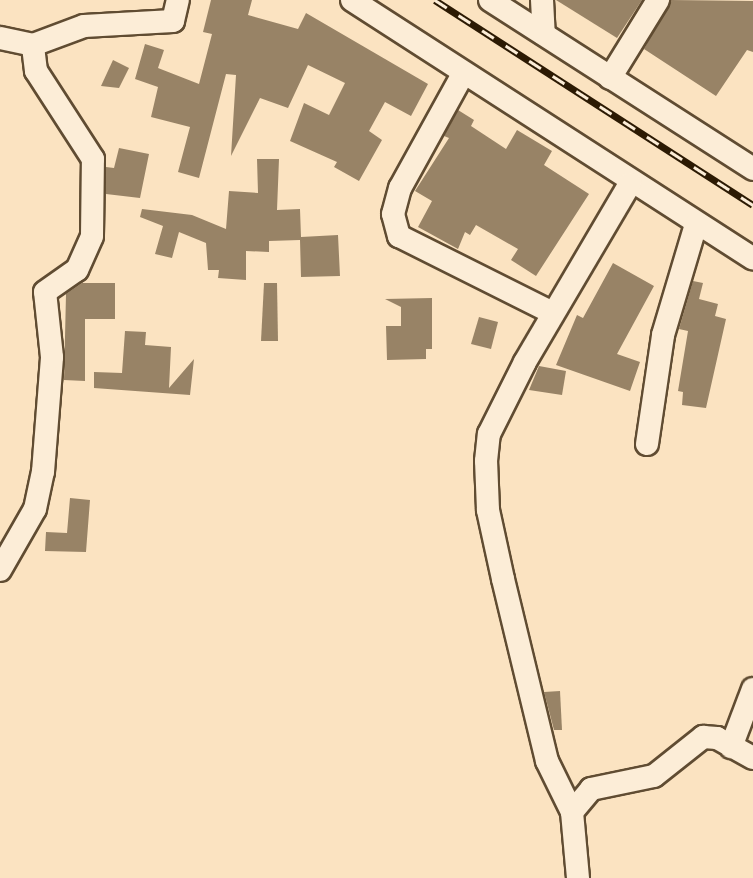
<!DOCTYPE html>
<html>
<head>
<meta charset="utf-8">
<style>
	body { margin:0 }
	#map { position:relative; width:753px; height:878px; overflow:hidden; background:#fbe3c1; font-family:"IM FELL DW Pica",serif }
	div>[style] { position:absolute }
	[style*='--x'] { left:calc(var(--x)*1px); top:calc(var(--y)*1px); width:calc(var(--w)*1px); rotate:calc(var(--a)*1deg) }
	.building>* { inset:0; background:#988366 }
	.roads { filter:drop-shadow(2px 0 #604c32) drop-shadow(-2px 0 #604c32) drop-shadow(0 2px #604c32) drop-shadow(0 -2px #604c32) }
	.minor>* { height:22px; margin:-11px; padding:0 11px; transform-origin:11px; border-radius:11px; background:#fcedd7 }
	.rail>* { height:7px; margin-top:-3.5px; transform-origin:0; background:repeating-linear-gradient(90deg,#fcedd7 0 14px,#2c1a03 0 28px); box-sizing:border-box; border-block:2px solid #2c1a03 }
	span { translate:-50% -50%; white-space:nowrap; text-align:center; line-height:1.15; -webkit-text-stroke:4.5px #fcedd7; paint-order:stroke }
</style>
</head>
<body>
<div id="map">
	<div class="building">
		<i style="clip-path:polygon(211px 0,252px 0,248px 15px,298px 29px,306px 13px,428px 84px,411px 116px,385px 102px,369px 131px,382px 140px,359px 181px,334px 167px,337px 162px,290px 141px,304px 103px,329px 115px,345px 83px,308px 65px,288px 108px,260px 98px,231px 156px,236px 75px,226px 74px,199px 178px,178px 172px,190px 127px,151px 117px,158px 87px,135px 79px,145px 44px,164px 50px,158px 68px,199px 84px,212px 34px,203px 32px)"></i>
		<i style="clip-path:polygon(556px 0,642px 0,617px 38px)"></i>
		<i style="clip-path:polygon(671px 0,753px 1px,753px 52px,747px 50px,716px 96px,644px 49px)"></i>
		<i style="clip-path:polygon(113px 60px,129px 68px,119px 88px,101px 86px)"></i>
		<i style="clip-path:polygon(458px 110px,474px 120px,471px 126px,506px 149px,517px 130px,552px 151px,544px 165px,589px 194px,536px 276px,511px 260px,518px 249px,476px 225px,470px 235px,465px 232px,458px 249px,418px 227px,432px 201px,415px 191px,449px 138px,444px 136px)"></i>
		<i style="clip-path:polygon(119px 148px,149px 154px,140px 198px,106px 194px,106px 167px,114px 168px)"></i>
		<i style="clip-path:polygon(257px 159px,279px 159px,277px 210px,300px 209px,301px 237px,338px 235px,340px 276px,301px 277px,300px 240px,269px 241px,269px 252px,246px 251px,246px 280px,218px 278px,219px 270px,208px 270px,206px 243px,179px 232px,172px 258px,155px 254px,163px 226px,140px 217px,142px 209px,192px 215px,226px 229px,229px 191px,258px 193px)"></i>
		<i style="clip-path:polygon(613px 263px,654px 286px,617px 354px,640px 362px,630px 391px,556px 365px,577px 315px,583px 318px)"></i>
		<i style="clip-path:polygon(693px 281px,703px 283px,699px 299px,718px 304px,715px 316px,726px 319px,706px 408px,682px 405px,683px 392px,678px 391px,688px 331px,679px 329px)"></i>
		<i style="clip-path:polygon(82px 283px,115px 283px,115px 319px,85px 319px,85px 381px,64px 380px,66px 294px)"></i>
		<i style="clip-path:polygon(264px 283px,277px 283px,278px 341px,261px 341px)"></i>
		<i style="clip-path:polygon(432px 298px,432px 349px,426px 349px,426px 359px,387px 360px,386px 326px,401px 326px,401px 307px,385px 299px)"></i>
		<i style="clip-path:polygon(479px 317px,498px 322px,491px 349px,471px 344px)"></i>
		<i style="clip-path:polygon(125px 331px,146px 332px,145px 345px,171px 347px,169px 388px,194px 359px,190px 395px,94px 388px,94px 372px,122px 373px)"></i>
		<i style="clip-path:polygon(539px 366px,566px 371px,562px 395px,529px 390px)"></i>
		<i style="clip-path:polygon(70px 498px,90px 500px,86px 552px,45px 551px,46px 532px,67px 533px)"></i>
		<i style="clip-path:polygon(560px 691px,562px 730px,554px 730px,544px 692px)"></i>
	</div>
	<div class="roads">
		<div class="minor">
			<i style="--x:352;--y:0;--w:477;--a:32.8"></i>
			<i style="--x:490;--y:0;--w:313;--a:32.7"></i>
			<i style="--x:542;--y:0;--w:34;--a:87"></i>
			<i style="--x:0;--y:38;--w:34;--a:12"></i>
			<i style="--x:463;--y:74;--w:130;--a:118.9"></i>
			<i style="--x:400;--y:188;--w:27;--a:105"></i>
			<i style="--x:393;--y:214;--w:23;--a:75"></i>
			<i style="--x:399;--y:236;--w:172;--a:26.6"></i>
			<i style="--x:610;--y:78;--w:92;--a:-58.4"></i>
			<i style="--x:647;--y:444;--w:110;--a:-81.6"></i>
			<i style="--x:663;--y:335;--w:116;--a:-73.4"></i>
			<i style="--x:0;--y:570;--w:70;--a:-60.2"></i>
			<i style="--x:35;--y:509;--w:38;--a:-78"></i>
			<i style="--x:43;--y:472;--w:115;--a:-85.5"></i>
			<i style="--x:52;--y:357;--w:65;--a:-96.1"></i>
			<i style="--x:45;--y:292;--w:39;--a:-35"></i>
			<i style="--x:77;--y:270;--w:37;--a:-66"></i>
			<i style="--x:92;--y:236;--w:77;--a:-89.3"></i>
			<i style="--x:93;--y:159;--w:105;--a:-122.9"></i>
			<i style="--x:36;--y:71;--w:26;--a:-97"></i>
			<i style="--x:33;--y:45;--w:54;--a:-20.4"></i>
			<i style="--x:84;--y:26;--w:89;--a:-3.2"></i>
			<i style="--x:173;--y:21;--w:22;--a:-77"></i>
			<i style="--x:731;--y:747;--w:62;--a:-69.2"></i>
			<i style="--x:572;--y:812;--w:30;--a:-50"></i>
			<i style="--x:591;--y:789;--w:64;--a:-11.7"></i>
			<i style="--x:654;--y:776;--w:63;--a:-38.5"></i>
			<i style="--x:703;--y:737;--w:14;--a:4"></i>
			<i style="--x:717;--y:738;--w:41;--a:29.1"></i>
			<i style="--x:578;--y:878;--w:66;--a:-95.2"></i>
			<i style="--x:572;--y:812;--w:57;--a:-116.1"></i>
			<i style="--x:547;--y:761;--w:187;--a:-103.6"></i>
			<i style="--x:503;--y:579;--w:71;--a:-102.3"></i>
			<i style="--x:488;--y:510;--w:49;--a:-92.3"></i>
			<i style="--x:486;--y:461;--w:27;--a:-84"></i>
			<i style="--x:489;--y:434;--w:80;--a:-63.4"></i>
			<i style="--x:525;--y:362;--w:207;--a:-59.5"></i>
		</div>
	</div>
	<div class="rail">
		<i style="--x:435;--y:0;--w:378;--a:32.8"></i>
	</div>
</div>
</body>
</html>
